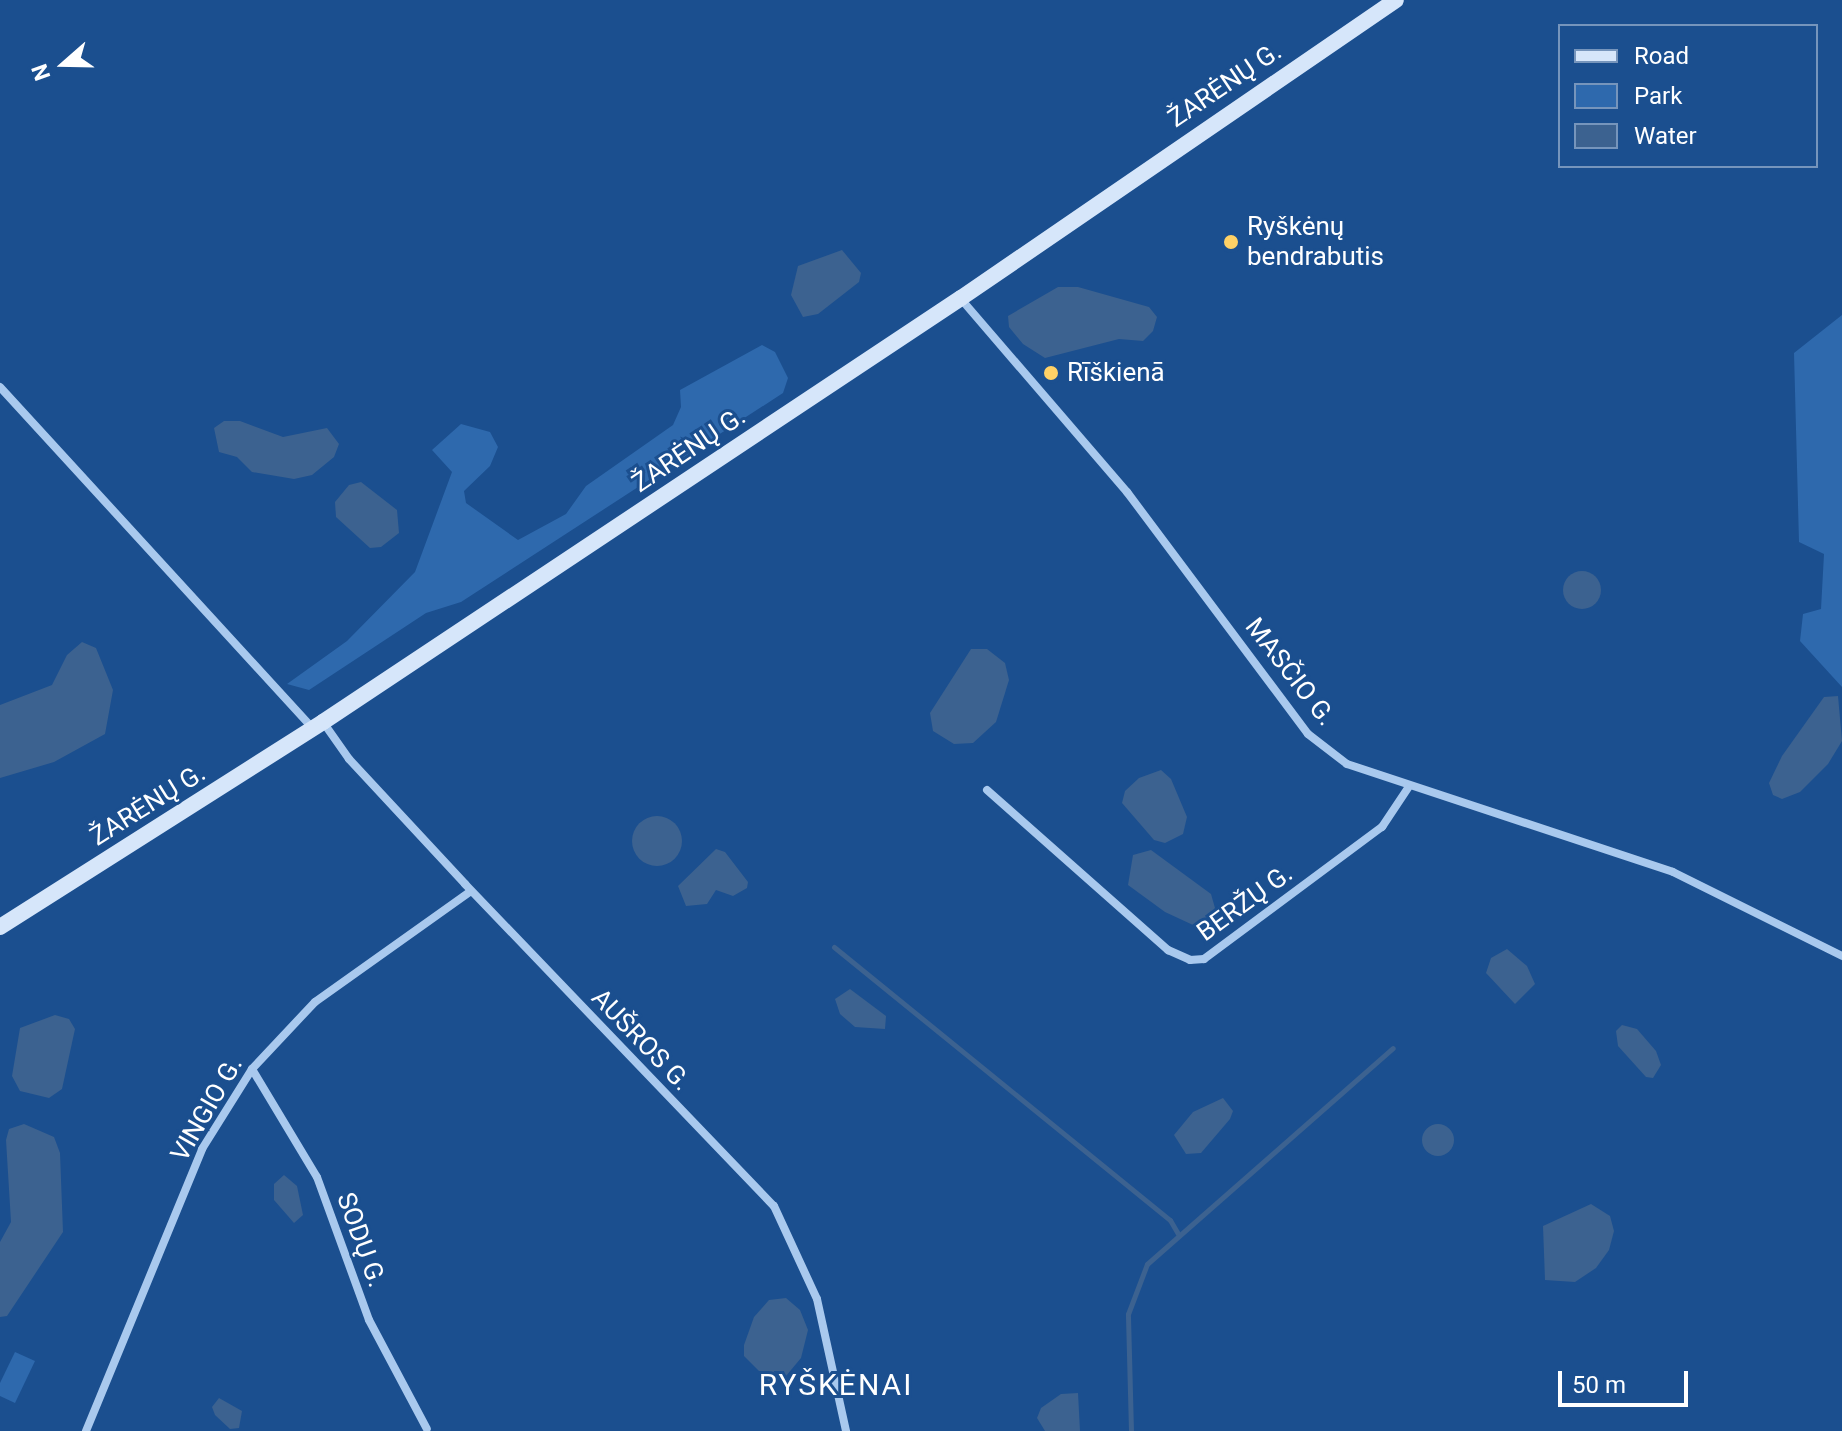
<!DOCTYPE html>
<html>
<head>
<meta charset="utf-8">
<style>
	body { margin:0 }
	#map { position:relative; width:1842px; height:1431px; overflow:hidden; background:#1b4f8f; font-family:Roboto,sans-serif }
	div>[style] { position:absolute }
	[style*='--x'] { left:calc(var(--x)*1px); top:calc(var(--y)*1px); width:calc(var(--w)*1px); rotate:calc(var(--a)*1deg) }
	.green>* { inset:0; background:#2e69ad }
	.water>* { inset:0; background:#3c6290 }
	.round { border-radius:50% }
	.stream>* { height:5px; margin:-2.5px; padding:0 2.5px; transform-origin:2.5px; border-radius:2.5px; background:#3c6290 }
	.street>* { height:8px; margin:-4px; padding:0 4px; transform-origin:4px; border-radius:4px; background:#a9c9ee }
	.secondary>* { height:16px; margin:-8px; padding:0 8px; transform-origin:8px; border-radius:8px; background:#d6e6fa }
	.dots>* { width:22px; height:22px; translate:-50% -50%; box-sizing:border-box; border:4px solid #1b4f8f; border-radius:50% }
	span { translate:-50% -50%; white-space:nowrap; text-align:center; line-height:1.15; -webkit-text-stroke:6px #1b4f8f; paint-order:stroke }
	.street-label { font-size:26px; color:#fff }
	.poi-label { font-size:26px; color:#fff }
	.left { translate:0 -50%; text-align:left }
	.quarter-label { font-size:30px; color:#fff; letter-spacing:2px }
	.legend { position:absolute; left:1558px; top:24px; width:260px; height:144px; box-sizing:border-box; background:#1b4f8f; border:2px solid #7695bc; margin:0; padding:10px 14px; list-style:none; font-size:24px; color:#fff }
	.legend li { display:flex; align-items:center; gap:16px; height:40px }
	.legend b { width:40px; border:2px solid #7695bc }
	.north { position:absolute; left:24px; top:24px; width:80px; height:80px; -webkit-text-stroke:6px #1b4f8f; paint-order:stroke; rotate:250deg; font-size:22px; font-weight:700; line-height:32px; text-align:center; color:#fff }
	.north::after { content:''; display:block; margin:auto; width:28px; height:36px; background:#fff; clip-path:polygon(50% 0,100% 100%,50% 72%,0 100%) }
	.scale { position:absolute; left:1558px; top:1371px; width:130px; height:36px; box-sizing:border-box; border:4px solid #fff; border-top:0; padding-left:10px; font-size:24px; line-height:28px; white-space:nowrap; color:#fff; -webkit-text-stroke:6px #1b4f8f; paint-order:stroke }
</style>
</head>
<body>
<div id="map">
	<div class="green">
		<i style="clip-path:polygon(1842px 315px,1842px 687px,1800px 641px,1803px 614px,1821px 609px,1824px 554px,1799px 542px,1794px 353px)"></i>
		<i style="clip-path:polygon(762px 345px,775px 352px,788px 378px,783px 393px,461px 602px,426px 613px,309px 690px,287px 684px,347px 641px,415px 572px,452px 472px,432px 450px,461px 424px,490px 432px,498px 447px,490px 466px,464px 491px,466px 503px,518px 540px,566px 514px,586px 486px,673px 425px,681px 407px,680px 390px)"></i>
		<i style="clip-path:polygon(15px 1352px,35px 1361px,15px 1403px,0 1396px,0 1383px)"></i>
	</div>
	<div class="water">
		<i style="clip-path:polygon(842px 250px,861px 273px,859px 282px,818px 314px,803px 317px,791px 295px,798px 266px)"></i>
		<i style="clip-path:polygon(1058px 287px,1078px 287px,1149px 307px,1157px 317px,1153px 331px,1143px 341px,1119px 339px,1045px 358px,1023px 344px,1009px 327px,1008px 316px)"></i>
		<i style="clip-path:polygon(224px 421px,240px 421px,283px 437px,327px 428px,339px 444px,334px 457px,312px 475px,294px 479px,252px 472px,237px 457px,219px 452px,214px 428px)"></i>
		<i style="clip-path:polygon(361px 482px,397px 510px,399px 533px,381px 547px,370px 548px,336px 517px,335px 502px,349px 485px)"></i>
		<i class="round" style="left:1563px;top:571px;width:38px;height:38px"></i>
		<i style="clip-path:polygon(82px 642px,96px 648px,113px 690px,105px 734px,54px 762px,0 778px,0 705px,52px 685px,67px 655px)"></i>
		<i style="clip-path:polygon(971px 649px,987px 649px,1005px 663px,1009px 680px,996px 722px,973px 743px,954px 744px,933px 731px,930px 713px)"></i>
		<i style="clip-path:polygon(1838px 696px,1842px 741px,1828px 764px,1800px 792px,1782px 799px,1773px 795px,1769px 783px,1782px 756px,1824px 697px)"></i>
		<i style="clip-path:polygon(1161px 770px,1171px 779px,1187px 817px,1183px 834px,1165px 843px,1154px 840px,1122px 803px,1125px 791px,1139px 778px)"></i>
		<i class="round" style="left:632px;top:816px;width:50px;height:50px"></i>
		<i style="clip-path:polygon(716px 849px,725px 852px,748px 882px,747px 888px,733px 896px,716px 890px,707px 904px,686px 906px,678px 886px)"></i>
		<i style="clip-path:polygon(1151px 850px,1211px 894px,1215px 908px,1206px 923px,1193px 925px,1165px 912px,1128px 885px,1133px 855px)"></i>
		<i style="clip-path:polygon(1507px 949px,1527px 966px,1535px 984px,1515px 1004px,1486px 973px,1491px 958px)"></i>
		<i style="clip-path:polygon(850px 989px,886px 1016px,885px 1029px,855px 1027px,840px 1014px,835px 999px)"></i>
		<i style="clip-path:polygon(55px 1015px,69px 1019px,75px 1029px,62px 1089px,49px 1098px,20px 1091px,12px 1076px,20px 1028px)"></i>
		<i style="clip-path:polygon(1622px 1025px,1637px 1029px,1656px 1051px,1661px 1065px,1653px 1078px,1646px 1077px,1618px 1046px,1616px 1031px)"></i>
		<i style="clip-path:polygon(1223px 1098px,1233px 1111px,1230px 1119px,1201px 1153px,1186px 1154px,1174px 1135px,1193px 1112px)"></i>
		<i style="clip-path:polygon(24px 1124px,54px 1137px,60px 1153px,63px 1232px,7px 1316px,0 1317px,0 1242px,11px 1222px,6px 1140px,9px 1129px)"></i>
		<i class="round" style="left:1422px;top:1124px;width:32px;height:32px"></i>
		<i style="clip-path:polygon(284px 1175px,297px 1186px,303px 1215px,294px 1223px,274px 1200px,274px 1184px)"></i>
		<i style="clip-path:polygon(1591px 1204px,1610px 1216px,1614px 1231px,1609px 1250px,1596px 1268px,1575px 1282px,1545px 1280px,1543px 1226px)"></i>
		<i style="clip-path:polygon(786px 1298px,800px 1310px,808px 1330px,801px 1358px,786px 1376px,769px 1381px,744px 1356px,744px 1345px,754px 1317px,769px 1300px)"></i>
		<i style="clip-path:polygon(1078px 1393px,1080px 1431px,1045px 1431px,1037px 1418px,1041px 1408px,1061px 1394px)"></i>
		<i style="clip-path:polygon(219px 1398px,242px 1411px,239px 1428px,230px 1429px,215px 1415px,212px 1407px)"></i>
	</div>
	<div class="stream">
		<i style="--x:834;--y:947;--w:433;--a:39.1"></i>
		<i style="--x:1170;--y:1220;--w:16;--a:60"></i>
		<i style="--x:1131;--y:1431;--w:117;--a:-91.5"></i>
		<i style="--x:1128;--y:1314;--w:53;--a:-69.2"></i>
		<i style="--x:1147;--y:1264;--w:327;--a:-41.3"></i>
	</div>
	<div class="street">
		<i style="--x:961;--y:299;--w:255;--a:49.3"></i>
		<i style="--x:1127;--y:492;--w:302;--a:53.2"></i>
		<i style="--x:1308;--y:734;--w:49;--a:37.6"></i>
		<i style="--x:1347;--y:764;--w:343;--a:18.3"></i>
		<i style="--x:1673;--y:872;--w:189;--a:26.4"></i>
		<i style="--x:0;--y:387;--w:462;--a:47.5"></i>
		<i style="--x:323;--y:722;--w:45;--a:54.9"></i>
		<i style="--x:349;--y:759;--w:171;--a:47.1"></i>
		<i style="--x:465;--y:884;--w:446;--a:46.2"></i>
		<i style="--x:774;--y:1206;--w:102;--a:65.2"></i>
		<i style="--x:817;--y:1299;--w:135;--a:77.6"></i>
		<i style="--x:987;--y:790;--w:242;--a:41.5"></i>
		<i style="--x:1168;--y:950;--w:24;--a:24"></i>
		<i style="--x:1190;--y:960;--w:14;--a:-4"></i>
		<i style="--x:1204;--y:959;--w:222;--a:-36.6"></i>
		<i style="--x:1382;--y:827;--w:47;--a:-56.3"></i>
		<i style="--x:252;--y:1069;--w:126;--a:59"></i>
		<i style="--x:317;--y:1177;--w:152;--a:70"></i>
		<i style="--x:369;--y:1320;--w:123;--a:62"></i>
		<i style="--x:86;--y:1431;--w:305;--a:-67.6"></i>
		<i style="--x:202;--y:1149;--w:94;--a:-58"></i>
		<i style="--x:252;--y:1069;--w:92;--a:-46.8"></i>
		<i style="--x:315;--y:1002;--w:191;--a:-35.4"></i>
	</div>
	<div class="secondary">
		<i style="--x:0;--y:927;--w:383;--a:-32.4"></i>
		<i style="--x:323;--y:722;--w:766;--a:-33.61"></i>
		<i style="--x:961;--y:298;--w:527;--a:-34.41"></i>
	</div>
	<div class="dots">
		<i style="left:1231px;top:242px;background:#ffd166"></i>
		<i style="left:1051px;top:373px;background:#ffd166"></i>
	</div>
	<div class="street-label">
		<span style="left:1225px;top:85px;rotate:-34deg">ŽARĖNŲ G.</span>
		<span style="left:689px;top:450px;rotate:-34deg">ŽARĖNŲ G.</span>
		<span style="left:1290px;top:672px;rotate:52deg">MASČIO G.</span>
		<span style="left:148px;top:805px;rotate:-32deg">ŽARĖNŲ G.</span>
		<span style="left:1245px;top:903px;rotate:-36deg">BERŽŲ G.</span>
		<span style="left:641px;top:1040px;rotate:46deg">AUŠROS G.</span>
		<span style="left:207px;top:1109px;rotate:-60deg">VINGIO G.</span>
		<span style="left:361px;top:1240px;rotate:70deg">SODŲ G.</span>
	</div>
	<div class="poi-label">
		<span class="left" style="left:1247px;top:242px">Ryškėnų<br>bendrabutis</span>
		<span class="left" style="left:1067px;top:373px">Rīškienā</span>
	</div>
	<div class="quarter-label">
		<span style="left:836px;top:1385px">RYŠKĖNAI</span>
	</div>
	<ul class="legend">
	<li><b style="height:10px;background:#d6e6fa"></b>Road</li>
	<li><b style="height:22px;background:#2e69ad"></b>Park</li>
	<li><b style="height:22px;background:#3c6290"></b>Water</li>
	</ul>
	<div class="north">N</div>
	<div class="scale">50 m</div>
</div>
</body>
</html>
